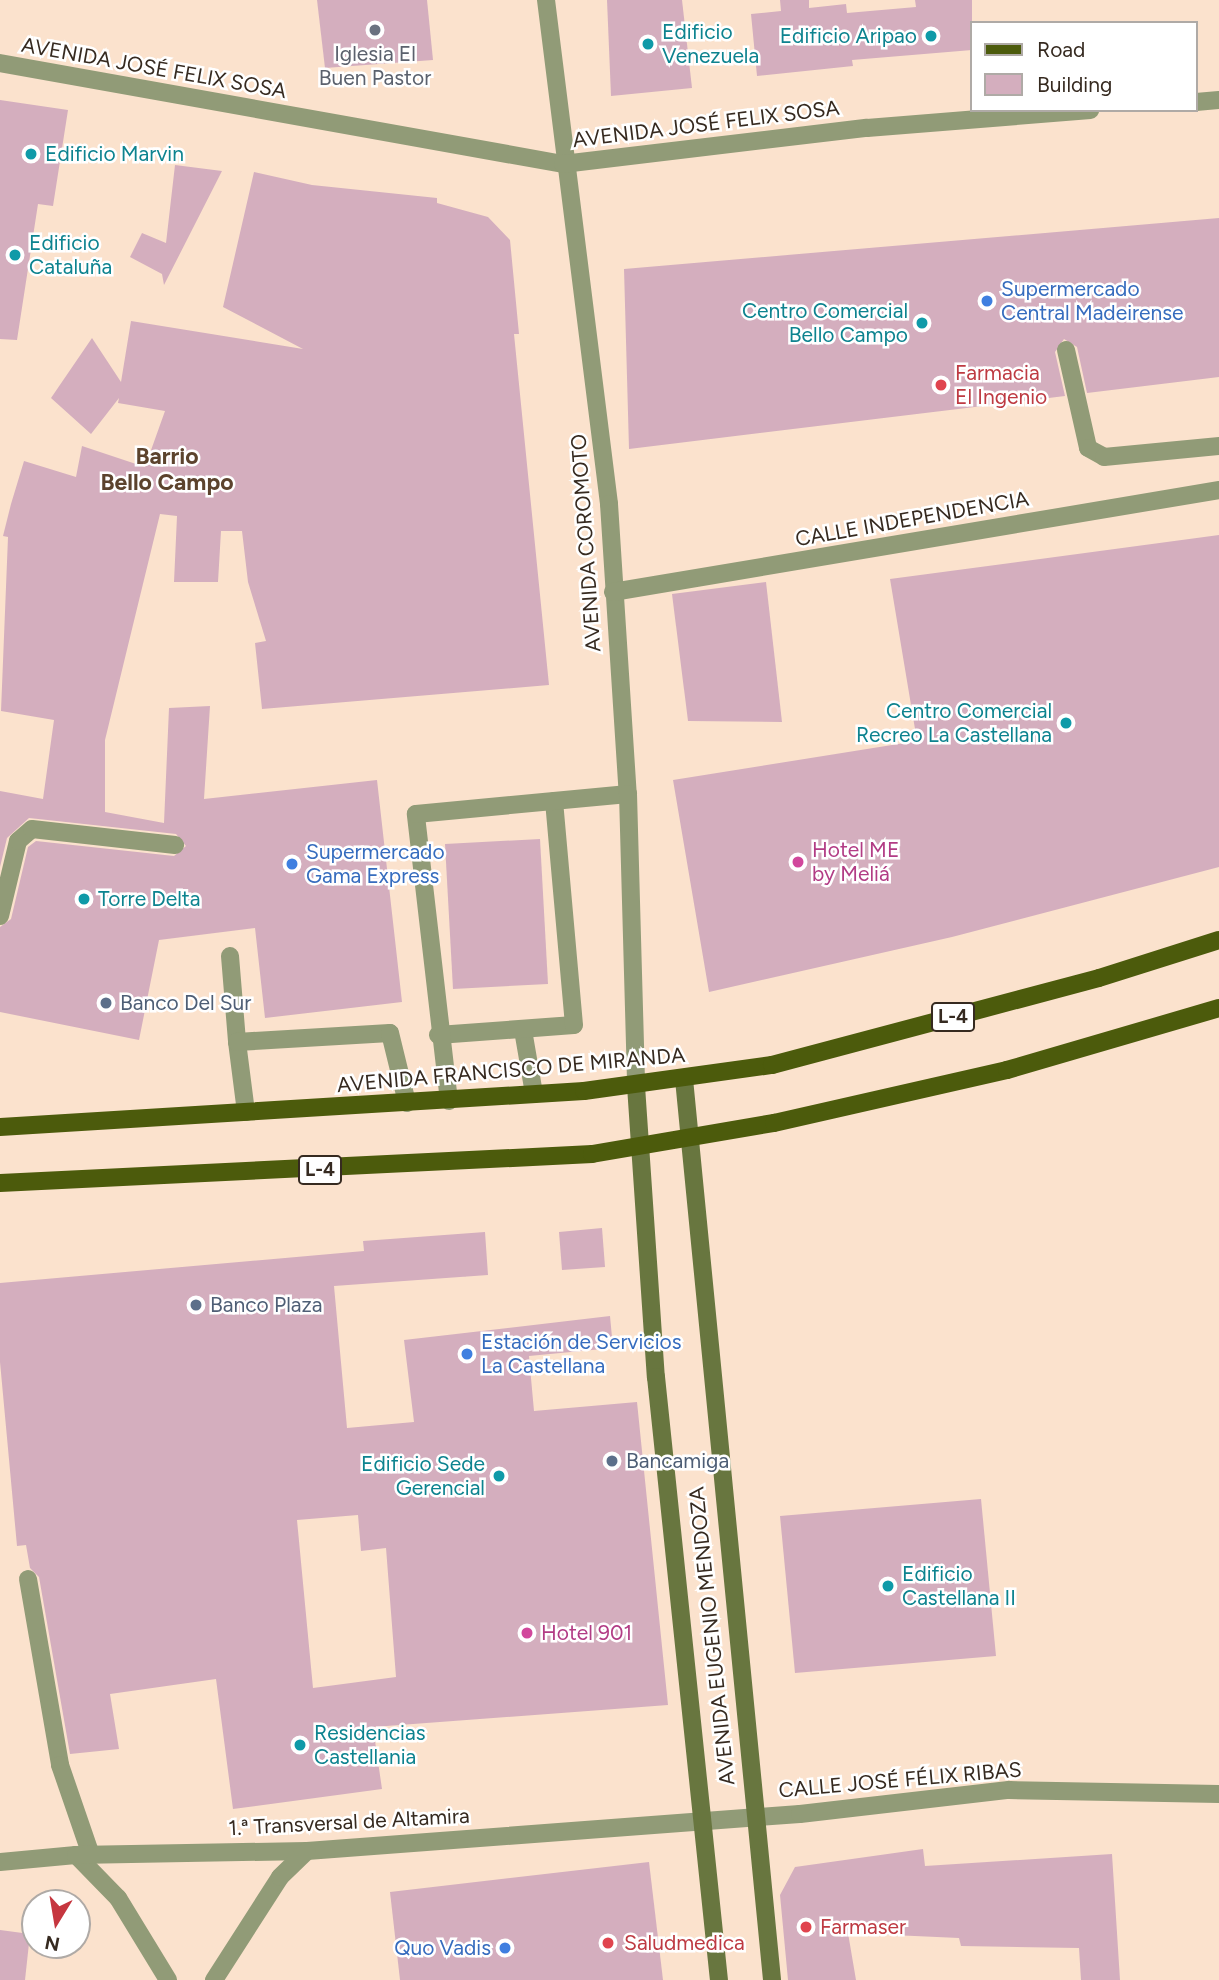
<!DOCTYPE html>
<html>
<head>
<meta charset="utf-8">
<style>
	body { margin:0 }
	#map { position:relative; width:1219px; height:1980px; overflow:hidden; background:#fbe2cd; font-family:Figtree,sans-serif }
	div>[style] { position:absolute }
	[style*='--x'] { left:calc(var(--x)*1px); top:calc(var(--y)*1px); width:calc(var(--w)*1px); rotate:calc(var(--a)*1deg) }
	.building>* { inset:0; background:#d4aebe }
	.lane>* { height:18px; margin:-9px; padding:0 9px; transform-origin:9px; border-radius:9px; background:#919b77 }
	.street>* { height:18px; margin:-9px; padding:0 9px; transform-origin:9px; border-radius:9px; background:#919b77 }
	.secondary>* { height:18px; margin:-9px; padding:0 9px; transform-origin:9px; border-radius:9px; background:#68763f }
	.primary>* { height:18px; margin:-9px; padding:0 9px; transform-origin:9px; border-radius:9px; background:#4c5b0c }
	.dots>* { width:19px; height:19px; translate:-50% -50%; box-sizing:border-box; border:4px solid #fff; border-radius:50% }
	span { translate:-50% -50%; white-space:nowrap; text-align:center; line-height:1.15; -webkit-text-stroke:5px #fff; paint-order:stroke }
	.shield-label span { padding:2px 5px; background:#fff; border:2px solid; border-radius:5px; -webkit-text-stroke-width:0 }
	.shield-label { font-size:19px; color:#362a20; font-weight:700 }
	.culture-label { font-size:21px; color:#0d838f }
	.left { translate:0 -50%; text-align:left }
	.right { translate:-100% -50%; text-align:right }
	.worship-label { font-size:21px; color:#5b616d }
	.street-label { font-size:21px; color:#362a20 }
	.shop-label { font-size:21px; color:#366cbe }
	.health-label { font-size:21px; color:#be3a42 }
	.hotel-label { font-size:21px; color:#b23c85 }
	.service-label { font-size:21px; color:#4e5e75 }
	.neighbourhood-label { font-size:23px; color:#5c432d; font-weight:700 }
	.legend { position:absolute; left:970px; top:21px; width:228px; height:91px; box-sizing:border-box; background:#fff; border:2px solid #afaaa6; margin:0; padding:9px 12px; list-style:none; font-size:21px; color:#362a20 }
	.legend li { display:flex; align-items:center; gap:14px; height:35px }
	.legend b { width:35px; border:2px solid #afaaa6 }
	.north { position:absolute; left:21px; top:1889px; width:70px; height:70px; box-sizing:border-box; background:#fff; border:2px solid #afaaa6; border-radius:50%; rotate:191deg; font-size:19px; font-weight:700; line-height:28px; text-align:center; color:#362a20 }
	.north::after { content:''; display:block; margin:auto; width:24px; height:32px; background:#c6363f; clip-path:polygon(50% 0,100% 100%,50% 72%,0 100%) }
</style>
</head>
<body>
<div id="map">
	<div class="building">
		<i style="clip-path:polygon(317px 0,427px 0,433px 60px,325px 68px)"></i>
		<i style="clip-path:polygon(607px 0,682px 0,692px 88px,611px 96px)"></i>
		<i style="clip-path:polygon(780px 0,809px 0,809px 8px,846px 4px,847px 13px,916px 7px,915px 0,972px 0,972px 50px,852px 60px,853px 66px,757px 76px,751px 14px,781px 11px)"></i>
		<i style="clip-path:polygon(0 100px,68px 110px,53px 206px,38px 204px,17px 340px,0 339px)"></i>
		<i style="clip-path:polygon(175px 165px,222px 171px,164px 285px,162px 274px,130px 257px,142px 233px,166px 243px)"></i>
		<i style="clip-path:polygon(254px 172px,312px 185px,437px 198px,437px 203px,488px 217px,510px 240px,519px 334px,514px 334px,549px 685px,262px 709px,255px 643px,266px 641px,248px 582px,242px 531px,221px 531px,218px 582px,174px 582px,177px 516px,160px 514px,105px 740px,105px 812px,164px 823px,169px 708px,210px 706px,204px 799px,377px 780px,402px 1002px,265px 1018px,255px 928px,159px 940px,139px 1040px,0 1012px,0 927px,11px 919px,28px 847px,36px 841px,174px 856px,186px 846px,176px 834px,29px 818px,7px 838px,0 867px,0 791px,43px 799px,54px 720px,1px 711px,8px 537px,3px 536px,11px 504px,24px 461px,76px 477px,82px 446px,145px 467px,165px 411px,118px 403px,119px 398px,91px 434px,51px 398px,92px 338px,121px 382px,131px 321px,303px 349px,223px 307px)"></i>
		<i style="clip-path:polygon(1219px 218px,1219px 377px,1087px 393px,1077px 347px,1064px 339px,1055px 352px,1065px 396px,629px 449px,624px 269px)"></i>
		<i style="clip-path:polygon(1219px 535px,1219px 867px,952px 937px,709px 992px,673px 780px,917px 741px,890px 579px)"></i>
		<i style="clip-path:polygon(766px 582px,782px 722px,688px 721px,672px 594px)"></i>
		<i style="clip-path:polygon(540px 839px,548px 984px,453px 989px,445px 844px)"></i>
		<i style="clip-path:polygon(602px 1228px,605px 1267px,562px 1270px,559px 1232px)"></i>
		<i style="clip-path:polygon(evenodd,485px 1232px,488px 1275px,334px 1286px,347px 1428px,414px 1422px,404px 1340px,610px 1316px,613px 1348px,529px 1356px,534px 1411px,637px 1402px,668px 1705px,373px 1727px,382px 1789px,233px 1809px,216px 1679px,110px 1694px,119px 1749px,70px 1754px,39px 1577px,30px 1568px,26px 1545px,17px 1546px,0 1362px,0 1283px,364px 1251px,363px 1241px,485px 1232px,358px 1515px,361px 1551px,386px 1548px,396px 1677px,313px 1688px,297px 1520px,358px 1515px)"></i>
		<i style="clip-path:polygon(981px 1499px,996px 1656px,795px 1673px,780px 1516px)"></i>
		<i style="clip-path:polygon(923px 1849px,925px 1866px,1112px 1854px,1120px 1980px,1081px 1980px,1079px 1948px,961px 1946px,959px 1938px,848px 1933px,856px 1980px,788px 1980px,780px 1895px,795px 1867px)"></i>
		<i style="clip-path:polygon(649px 1862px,663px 1980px,400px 1980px,390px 1892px)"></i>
		<i style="clip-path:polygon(0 1930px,30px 1934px,25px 1980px,0 1980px)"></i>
	</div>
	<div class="lane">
		<i style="--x:1066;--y:350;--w:100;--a:77.3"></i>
		<i style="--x:1088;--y:448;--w:18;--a:29"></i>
		<i style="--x:1104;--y:457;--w:116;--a:-5.5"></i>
		<i style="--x:0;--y:916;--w:77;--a:-76.5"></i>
		<i style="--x:18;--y:841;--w:18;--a:-41"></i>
		<i style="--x:32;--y:829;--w:144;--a:6.4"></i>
		<i style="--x:230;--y:956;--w:86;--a:85.3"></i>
		<i style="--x:523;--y:1030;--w:65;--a:80.2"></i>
		<i style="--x:438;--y:1035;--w:136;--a:-4.2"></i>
		<i style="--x:574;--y:1025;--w:225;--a:-95.1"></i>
		<i style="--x:449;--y:1101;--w:289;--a:-96.6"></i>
		<i style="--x:416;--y:814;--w:213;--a:-5.4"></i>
		<i style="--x:246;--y:1112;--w:71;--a:-97.3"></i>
		<i style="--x:237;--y:1042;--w:153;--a:-3.4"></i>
		<i style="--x:390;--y:1033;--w:72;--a:76.3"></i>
		<i style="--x:28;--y:1579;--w:189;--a:80.2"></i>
		<i style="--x:60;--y:1765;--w:95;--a:71"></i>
	</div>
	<div class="street">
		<i style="--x:546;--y:0;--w:508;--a:82.87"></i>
		<i style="--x:609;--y:504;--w:291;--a:86.3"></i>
		<i style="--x:628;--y:794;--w:292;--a:88.4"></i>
		<i style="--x:0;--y:63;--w:572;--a:10.17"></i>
		<i style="--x:563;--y:164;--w:306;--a:-6.8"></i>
		<i style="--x:867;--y:128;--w:224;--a:-4.6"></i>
		<i style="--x:1196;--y:102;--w:23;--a:-5"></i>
		<i style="--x:613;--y:592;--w:615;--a:-9.55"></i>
		<i style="--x:76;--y:1855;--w:60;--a:45.7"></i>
		<i style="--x:118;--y:1898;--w:96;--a:58.6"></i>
		<i style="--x:0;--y:1862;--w:76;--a:-5.3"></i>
		<i style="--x:76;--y:1855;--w:231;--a:-1"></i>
		<i style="--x:307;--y:1851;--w:494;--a:-4.3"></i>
		<i style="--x:800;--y:1814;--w:210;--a:-6.6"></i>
		<i style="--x:1009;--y:1790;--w:210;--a:1.1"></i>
		<i style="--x:214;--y:1980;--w:122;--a:-57.3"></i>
		<i style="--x:280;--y:1877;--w:37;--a:-44"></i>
	</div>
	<div class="secondary">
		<i style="--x:684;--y:1079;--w:905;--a:84.42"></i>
		<i style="--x:636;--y:1086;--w:292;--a:86.1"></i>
		<i style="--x:656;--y:1377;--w:606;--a:84.04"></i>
	</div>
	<div class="primary">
		<i style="--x:0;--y:1127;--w:585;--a:-3.53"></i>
		<i style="--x:584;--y:1091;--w:190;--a:-7.9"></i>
		<i style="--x:772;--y:1065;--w:338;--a:-14.9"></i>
		<i style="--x:1099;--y:978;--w:126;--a:-17.6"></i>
		<i style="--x:0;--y:1183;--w:593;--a:-2.8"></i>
		<i style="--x:592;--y:1154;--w:185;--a:-9.7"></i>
		<i style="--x:774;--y:1123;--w:239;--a:-12.8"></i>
		<i style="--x:1007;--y:1070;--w:221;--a:-16.3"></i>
	</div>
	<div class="dots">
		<i style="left:375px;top:30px;background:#6b7280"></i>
		<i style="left:931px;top:36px;background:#0f9aa8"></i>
		<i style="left:648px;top:44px;background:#0f9aa8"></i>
		<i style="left:31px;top:154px;background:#0f9aa8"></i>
		<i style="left:15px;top:255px;background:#0f9aa8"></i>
		<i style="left:987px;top:301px;background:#3f7fe0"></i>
		<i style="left:922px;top:323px;background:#0f9aa8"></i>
		<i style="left:941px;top:385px;background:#e0444e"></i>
		<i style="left:1066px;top:723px;background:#0f9aa8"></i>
		<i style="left:798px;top:862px;background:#d1479c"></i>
		<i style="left:292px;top:864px;background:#3f7fe0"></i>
		<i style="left:84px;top:899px;background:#0f9aa8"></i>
		<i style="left:106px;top:1003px;background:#5c6f8a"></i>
		<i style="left:196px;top:1305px;background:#5c6f8a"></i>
		<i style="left:467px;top:1354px;background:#3f7fe0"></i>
		<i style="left:612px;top:1461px;background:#5c6f8a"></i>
		<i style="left:499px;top:1476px;background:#0f9aa8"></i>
		<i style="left:888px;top:1586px;background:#0f9aa8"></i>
		<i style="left:527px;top:1633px;background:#d1479c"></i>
		<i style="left:300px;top:1745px;background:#0f9aa8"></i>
		<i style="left:806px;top:1927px;background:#e0444e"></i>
		<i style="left:608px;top:1943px;background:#e0444e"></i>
		<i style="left:505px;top:1948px;background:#3f7fe0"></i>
	</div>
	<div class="shield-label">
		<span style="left:953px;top:1017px">L-4</span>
		<span style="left:320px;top:1170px">L-4</span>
	</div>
	<div class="culture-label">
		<span class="left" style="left:662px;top:44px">Edificio<br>Venezuela</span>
		<span class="right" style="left:917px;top:36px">Edificio Aripao</span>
		<span class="left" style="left:45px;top:154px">Edificio Marvin</span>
		<span class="left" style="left:29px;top:255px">Edificio<br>Cataluña</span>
		<span class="right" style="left:908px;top:323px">Centro Comercial<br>Bello Campo</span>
		<span class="right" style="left:1052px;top:723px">Centro Comercial<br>Recreo La Castellana</span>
		<span class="left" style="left:98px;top:899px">Torre Delta</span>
		<span class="right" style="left:485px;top:1476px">Edificio Sede<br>Gerencial</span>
		<span class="left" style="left:902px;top:1586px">Edificio<br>Castellana II</span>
		<span class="left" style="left:314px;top:1745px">Residencias<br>Castellania</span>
	</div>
	<div class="worship-label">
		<span style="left:375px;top:66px">Iglesia El<br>Buen Pastor</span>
	</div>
	<div class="street-label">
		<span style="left:154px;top:68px;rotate:10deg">AVENIDA JOSÉ FELIX SOSA</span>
		<span style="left:706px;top:124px;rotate:-7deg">AVENIDA JOSÉ FELIX SOSA</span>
		<span style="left:912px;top:519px;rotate:-10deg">CALLE INDEPENDENCIA</span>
		<span style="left:586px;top:543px;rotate:-94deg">AVENIDA COROMOTO</span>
		<span style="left:511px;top:1070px;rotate:-5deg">AVENIDA FRANCISCO DE MIRANDA</span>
		<span style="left:712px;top:1636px;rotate:-96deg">AVENIDA EUGENIO MENDOZA</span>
		<span style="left:900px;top:1780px;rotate:-5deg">CALLE JOSÉ FÉLIX RIBAS</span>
		<span style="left:349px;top:1822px;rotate:-3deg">1.ª Transversal de Altamira</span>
	</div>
	<div class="shop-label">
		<span class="left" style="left:1001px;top:301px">Supermercado<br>Central Madeirense</span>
		<span class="left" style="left:306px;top:864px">Supermercado<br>Gama Express</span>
		<span class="left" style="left:481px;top:1354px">Estación de Servicios<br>La Castellana</span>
		<span class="right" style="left:491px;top:1948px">Quo Vadis</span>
	</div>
	<div class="health-label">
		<span class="left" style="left:955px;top:385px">Farmacia<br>El Ingenio</span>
		<span class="left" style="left:820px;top:1927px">Farmaser</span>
		<span class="left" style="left:624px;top:1943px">Saludmedica</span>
	</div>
	<div class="hotel-label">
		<span class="left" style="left:812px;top:862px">Hotel ME<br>by Meliá</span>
		<span class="left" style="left:541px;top:1633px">Hotel 901</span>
	</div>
	<div class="service-label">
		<span class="left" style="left:120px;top:1003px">Banco Del Sur</span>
		<span class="left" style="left:210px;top:1305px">Banco Plaza</span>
		<span class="left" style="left:626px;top:1461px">Bancamiga</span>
	</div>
	<div class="neighbourhood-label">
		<span style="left:167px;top:469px">Barrio<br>Bello Campo</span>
	</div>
	<ul class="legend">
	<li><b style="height:9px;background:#4c5b0c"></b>Road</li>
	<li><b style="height:19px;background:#d4aebe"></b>Building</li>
	</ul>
	<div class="north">N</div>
</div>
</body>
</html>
